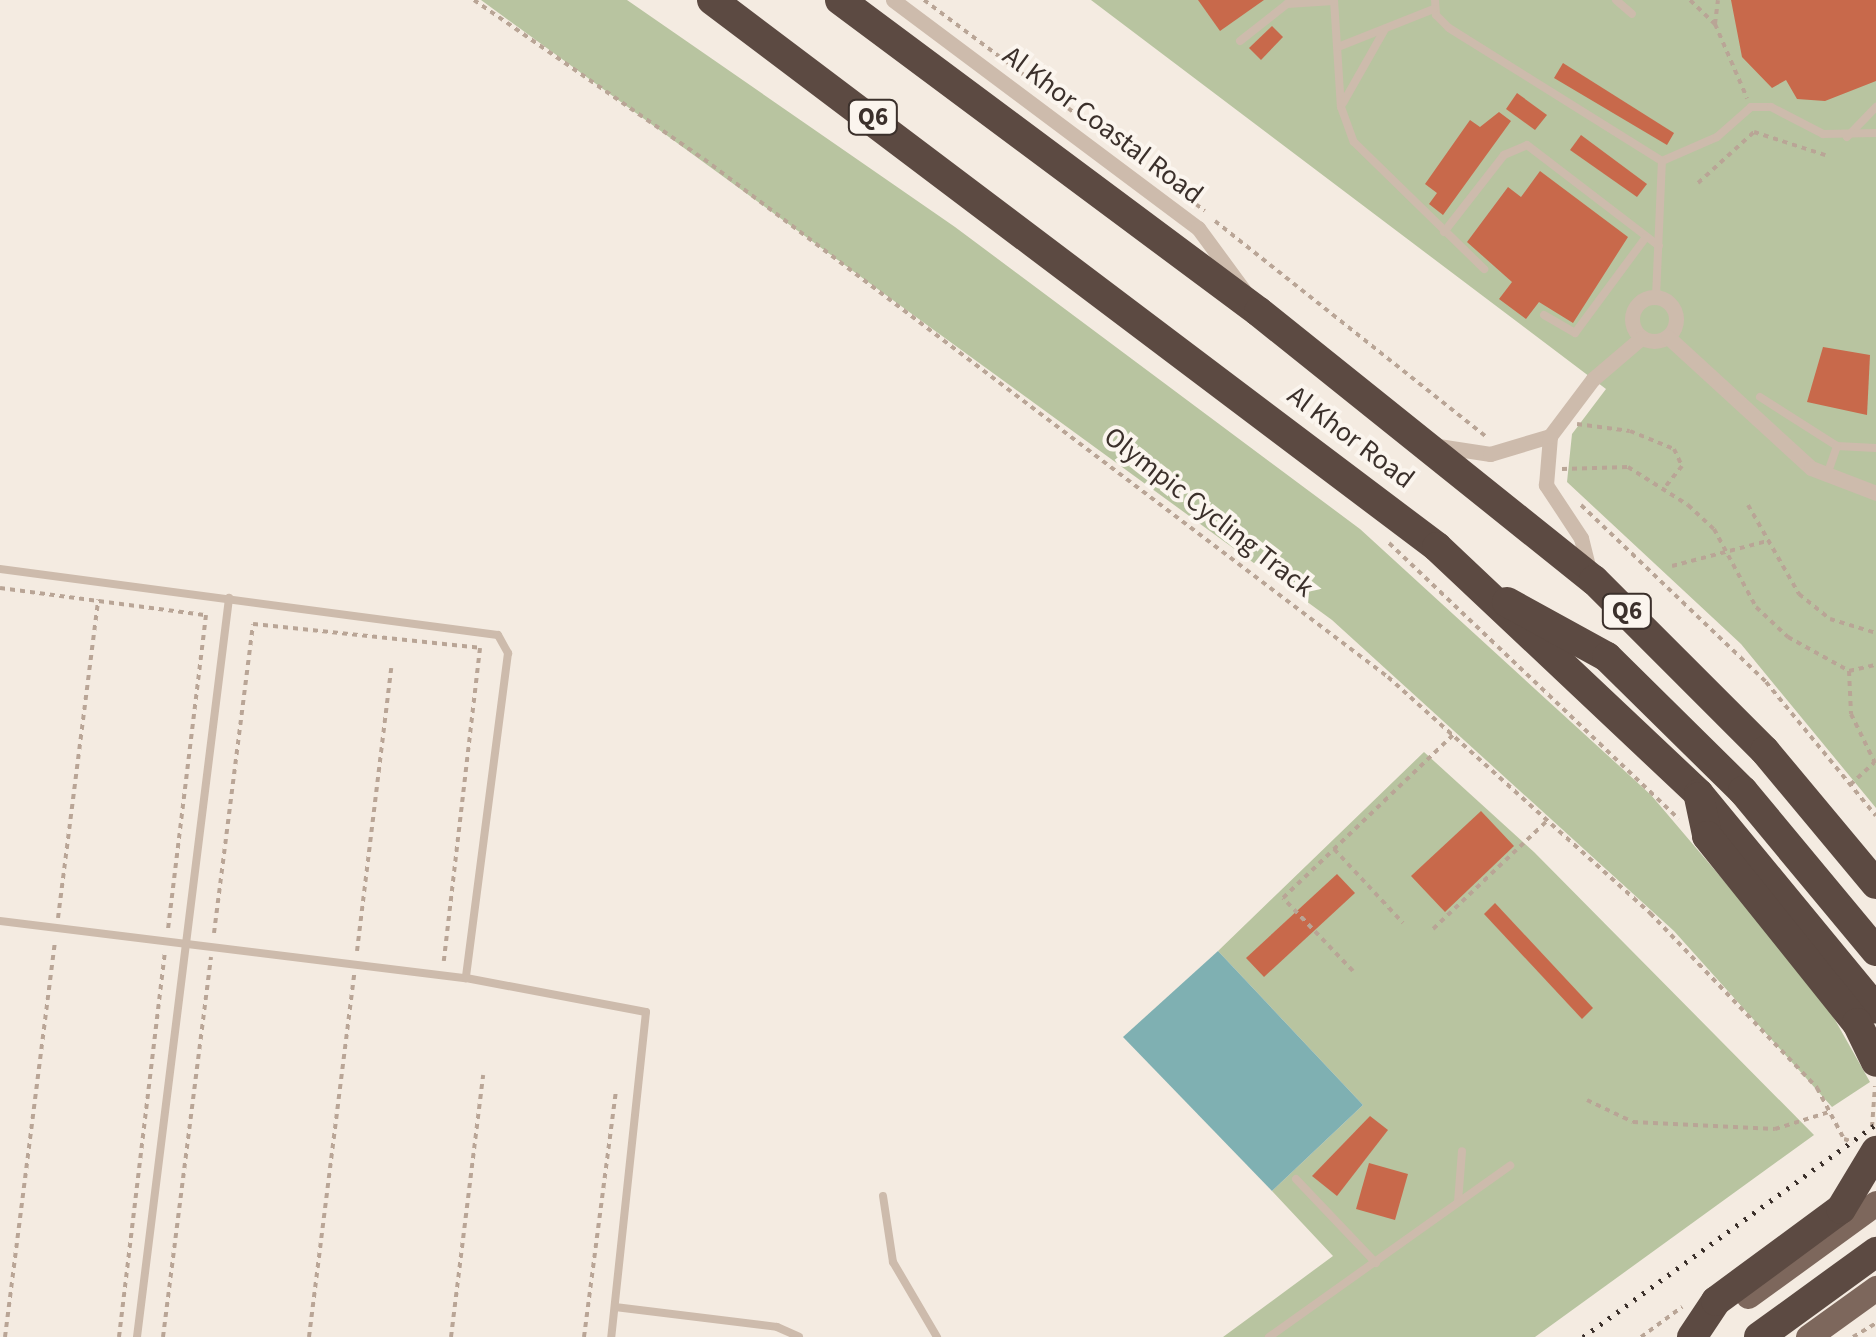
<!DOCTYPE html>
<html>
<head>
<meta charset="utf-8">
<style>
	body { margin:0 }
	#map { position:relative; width:1876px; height:1337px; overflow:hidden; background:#f4ebe1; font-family:"Source Sans 3",sans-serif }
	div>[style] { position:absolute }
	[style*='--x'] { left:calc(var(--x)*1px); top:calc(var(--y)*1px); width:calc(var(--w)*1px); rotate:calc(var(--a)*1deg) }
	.green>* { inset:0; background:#b8c4a0 }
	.water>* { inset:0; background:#7fb0b2 }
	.building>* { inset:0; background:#c8694b }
	.path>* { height:4px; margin-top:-2px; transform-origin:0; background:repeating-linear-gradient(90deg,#b9a596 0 5px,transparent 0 10px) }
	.lane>* { height:8px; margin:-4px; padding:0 4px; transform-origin:4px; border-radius:4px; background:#cdbbac }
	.street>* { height:15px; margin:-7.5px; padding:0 7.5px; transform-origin:7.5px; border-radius:7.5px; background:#cdbbac }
	.street>.ring { margin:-7.5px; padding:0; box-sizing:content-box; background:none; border:15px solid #cdbbac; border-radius:50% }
	.primary>* { height:25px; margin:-12.5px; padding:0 12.5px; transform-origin:12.5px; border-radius:12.5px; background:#7d675c }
	.highway>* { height:30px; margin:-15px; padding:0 15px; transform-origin:15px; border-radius:15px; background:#5c4a42 }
	.rail>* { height:5px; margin-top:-2.5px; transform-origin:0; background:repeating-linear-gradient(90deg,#3b302b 0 2.5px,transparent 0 10.5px) }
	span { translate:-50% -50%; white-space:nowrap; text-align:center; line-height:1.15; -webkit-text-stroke:8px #fbf5ee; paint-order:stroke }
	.shield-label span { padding:2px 8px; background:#fbf5ee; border:2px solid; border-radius:8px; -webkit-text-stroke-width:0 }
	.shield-label { font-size:25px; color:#3b302b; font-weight:700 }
	.street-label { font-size:28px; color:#3b302b }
</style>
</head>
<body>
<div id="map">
	<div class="green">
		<i style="clip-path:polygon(481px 0,627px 0,955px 227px,1360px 529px,1651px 795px,1821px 995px,1870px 1082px,1832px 1107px,1674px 931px,1332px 620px)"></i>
		<i style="clip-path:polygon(1091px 0,1876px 0,1876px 808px,1741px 644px,1567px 482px,1572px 434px,1606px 389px)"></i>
		<i style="clip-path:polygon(1424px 752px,1534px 852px,1814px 1135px,1535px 1337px,1223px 1337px,1333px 1256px,1272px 1191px,1363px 1105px,1218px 951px)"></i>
	</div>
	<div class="water">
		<i style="clip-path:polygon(1218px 951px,1363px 1105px,1272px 1191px,1123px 1037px)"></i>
	</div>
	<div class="building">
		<i style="clip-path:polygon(1198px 0,1264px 0,1220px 31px)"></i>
		<i style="clip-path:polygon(1731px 0,1876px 0,1876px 81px,1825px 101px,1797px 99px,1786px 80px,1772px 88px,1742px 57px)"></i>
		<i style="clip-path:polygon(1272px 26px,1283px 37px,1261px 60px,1249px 48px)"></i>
		<i style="clip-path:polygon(1563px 63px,1674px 133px,1667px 145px,1554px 78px)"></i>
		<i style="clip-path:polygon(1517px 93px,1547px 115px,1535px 130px,1506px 109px)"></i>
		<i style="clip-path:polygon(1499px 112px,1511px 121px,1443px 215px,1429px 204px,1437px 193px,1425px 184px,1470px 120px,1480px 127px)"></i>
		<i style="clip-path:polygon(1581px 135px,1647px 184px,1637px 197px,1570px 150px)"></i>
		<i style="clip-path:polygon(1540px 171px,1628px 237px,1573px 323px,1539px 302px,1526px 319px,1499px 299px,1512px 282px,1467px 242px,1508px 187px,1521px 197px)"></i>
		<i style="clip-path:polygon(1823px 347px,1870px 355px,1867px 415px,1807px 402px)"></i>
		<i style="clip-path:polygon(1481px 811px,1514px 846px,1445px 912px,1411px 876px)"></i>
		<i style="clip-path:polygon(1337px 874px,1355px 893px,1264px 977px,1246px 958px)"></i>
		<i style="clip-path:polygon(1495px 903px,1593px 1008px,1582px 1019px,1484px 914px)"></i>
		<i style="clip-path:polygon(1370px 1116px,1388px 1130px,1337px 1196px,1312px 1176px)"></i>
		<i style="clip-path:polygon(1369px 1163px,1408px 1174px,1395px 1220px,1356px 1209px)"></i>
	</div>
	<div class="path">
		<i style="--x:474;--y:0;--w:280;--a:34.7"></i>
		<i style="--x:704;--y:159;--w:858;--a:37.14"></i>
		<i style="--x:1388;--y:677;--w:353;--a:42"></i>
		<i style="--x:1650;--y:913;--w:242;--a:46.3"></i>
		<i style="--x:1817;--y:1088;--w:58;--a:62.1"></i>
		<i style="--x:1844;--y:1139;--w:10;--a:17"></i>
		<i style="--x:924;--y:0;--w:351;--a:36.9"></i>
		<i style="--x:1690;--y:0;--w:35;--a:44"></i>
		<i style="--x:1715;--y:24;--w:81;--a:66.6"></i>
		<i style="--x:1715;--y:24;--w:24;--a:-83"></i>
		<i style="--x:1698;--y:183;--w:76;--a:-42.3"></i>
		<i style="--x:1754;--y:132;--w:75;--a:17.9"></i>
		<i style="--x:1215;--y:221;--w:345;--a:38.5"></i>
		<i style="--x:1577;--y:424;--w:53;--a:7.5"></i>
		<i style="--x:1630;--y:431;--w:48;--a:22.2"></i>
		<i style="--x:1674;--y:449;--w:19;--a:65"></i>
		<i style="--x:1682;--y:466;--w:28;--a:129"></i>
		<i style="--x:1562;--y:469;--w:66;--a:-1.7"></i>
		<i style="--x:1628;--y:467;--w:71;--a:32.3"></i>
		<i style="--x:1688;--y:505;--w:35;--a:43"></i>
		<i style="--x:1714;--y:529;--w:89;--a:61.7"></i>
		<i style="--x:1756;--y:607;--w:44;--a:43.2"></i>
		<i style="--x:1788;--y:637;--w:70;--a:29.1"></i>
		<i style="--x:1581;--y:505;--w:256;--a:43.7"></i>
		<i style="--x:1766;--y:682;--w:173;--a:50.6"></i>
		<i style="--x:1748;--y:505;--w:103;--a:60.2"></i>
		<i style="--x:1799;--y:594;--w:40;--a:39"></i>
		<i style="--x:1830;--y:619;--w:48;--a:16.9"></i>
		<i style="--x:1389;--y:543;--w:400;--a:43.6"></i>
		<i style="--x:1672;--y:566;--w:98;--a:-14.7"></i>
		<i style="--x:0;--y:588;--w:208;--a:7.5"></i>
		<i style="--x:206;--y:615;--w:317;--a:96.9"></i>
		<i style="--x:1849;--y:671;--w:43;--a:87.3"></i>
		<i style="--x:1851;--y:714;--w:57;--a:63.9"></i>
		<i style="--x:1849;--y:671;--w:28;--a:-13"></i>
		<i style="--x:1850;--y:785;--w:33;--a:-43"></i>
		<i style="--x:1334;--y:849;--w:101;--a:47"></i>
		<i style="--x:58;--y:918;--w:321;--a:-82.8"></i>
		<i style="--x:1433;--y:929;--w:160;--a:-43.5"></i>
		<i style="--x:214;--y:933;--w:311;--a:-82.8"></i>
		<i style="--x:253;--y:624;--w:228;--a:6"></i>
		<i style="--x:480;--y:648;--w:315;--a:96.6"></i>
		<i style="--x:357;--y:951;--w:285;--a:-83.1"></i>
		<i style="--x:1353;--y:971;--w:101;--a:-133.8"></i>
		<i style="--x:1283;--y:898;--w:236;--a:-43.8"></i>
		<i style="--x:1587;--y:1100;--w:51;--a:25.6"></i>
		<i style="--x:1633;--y:1122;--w:142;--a:2.8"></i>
		<i style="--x:1775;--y:1129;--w:57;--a:-17.5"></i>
		<i style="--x:1872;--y:1127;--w:41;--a:-85.8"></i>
		<i style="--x:5;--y:1337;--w:398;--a:-82.8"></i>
		<i style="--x:119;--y:1337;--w:386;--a:-83.2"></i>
		<i style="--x:163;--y:1337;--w:383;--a:-82.8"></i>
		<i style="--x:309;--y:1337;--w:365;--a:-82.9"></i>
		<i style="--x:451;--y:1337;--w:264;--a:-83"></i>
		<i style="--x:584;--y:1337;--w:248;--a:-82.6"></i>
		<i style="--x:1641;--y:1337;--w:51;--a:-36.2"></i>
		<i style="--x:1853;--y:1337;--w:27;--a:-31"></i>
	</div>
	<div class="lane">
		<i style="--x:1334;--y:0;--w:107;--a:86.3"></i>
		<i style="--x:1341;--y:107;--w:37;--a:70"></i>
		<i style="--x:1354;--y:142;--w:182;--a:44.3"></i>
		<i style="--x:1435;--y:0;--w:15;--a:86"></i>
		<i style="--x:1436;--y:15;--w:18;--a:45"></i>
		<i style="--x:1449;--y:28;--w:251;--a:32"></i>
		<i style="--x:1616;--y:0;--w:21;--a:41"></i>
		<i style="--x:1240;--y:41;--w:60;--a:-38.2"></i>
		<i style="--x:1287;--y:4;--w:47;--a:-3.7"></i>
		<i style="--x:1338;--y:47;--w:103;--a:-21.6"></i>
		<i style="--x:1343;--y:103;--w:85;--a:-60.4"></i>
		<i style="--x:1847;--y:137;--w:42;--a:-46"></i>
		<i style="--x:1662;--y:161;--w:60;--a:-23.6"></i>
		<i style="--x:1717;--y:137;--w:45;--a:-41.4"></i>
		<i style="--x:1751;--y:107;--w:20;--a:0"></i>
		<i style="--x:1771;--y:107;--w:59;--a:27.4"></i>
		<i style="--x:1823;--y:134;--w:53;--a:-1.1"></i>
		<i style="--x:1444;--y:232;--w:98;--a:-52.1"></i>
		<i style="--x:1504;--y:155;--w:25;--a:-23"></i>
		<i style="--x:1527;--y:145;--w:166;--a:37.4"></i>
		<i style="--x:1656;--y:297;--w:136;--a:-87.5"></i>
		<i style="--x:1544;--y:315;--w:36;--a:30"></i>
		<i style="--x:1575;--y:333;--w:119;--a:-53.5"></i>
		<i style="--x:1760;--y:397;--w:91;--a:32.5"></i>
		<i style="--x:1837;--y:446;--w:39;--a:3"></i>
		<i style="--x:1827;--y:475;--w:31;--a:-71"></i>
		<i style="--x:0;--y:569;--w:502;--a:7.55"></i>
		<i style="--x:498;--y:635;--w:21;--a:61"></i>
		<i style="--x:508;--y:653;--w:328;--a:97.4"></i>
		<i style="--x:0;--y:921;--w:469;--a:7"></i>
		<i style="--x:466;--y:978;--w:183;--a:10.7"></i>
		<i style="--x:646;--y:1012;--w:327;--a:96.1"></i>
		<i style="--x:1296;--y:1179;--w:116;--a:46.4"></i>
		<i style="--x:883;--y:1196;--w:67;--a:81.4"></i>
		<i style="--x:893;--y:1262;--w:87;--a:59.6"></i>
		<i style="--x:1458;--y:1202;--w:51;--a:-85.5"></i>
		<i style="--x:615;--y:1307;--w:163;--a:7"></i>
		<i style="--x:777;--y:1327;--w:24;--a:24"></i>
		<i style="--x:137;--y:1337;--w:745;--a:-82.9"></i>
		<i style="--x:1269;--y:1337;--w:296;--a:-35.4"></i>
	</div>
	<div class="street">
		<i style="--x:893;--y:0;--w:381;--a:36.8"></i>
		<i style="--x:1198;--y:228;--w:79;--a:53.7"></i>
		<i class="ring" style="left:1632px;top:297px;width:29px;height:29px"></i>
		<i style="--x:1668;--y:337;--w:194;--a:42.5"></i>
		<i style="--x:1811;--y:468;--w:70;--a:21"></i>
		<i style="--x:1438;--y:446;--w:53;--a:8.7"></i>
		<i style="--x:1490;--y:454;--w:63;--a:-16.7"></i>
		<i style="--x:1590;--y:574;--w:37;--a:-104"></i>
		<i style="--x:1581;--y:538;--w:64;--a:-123.4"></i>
		<i style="--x:1546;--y:485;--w:49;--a:-85.3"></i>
		<i style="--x:1550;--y:436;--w:71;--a:-53"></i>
		<i style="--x:1593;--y:379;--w:63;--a:-40.5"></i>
	</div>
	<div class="primary">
		<i style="--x:1748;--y:1296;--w:158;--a:-36"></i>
		<i style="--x:1808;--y:1337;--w:84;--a:-35.8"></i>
	</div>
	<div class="highway">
		<i style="--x:712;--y:0;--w:908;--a:37.03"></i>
		<i style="--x:1437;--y:547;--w:360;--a:43.3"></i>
		<i style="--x:1699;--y:794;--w:278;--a:50.5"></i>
		<i style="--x:840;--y:0;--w:522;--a:36.67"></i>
		<i style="--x:1259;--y:312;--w:429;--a:38.7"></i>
		<i style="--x:1594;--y:580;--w:242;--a:45"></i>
		<i style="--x:1765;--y:751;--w:173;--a:50.2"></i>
		<i style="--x:1507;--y:602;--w:114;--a:28.8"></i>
		<i style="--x:1607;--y:657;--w:191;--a:44.6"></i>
		<i style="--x:1743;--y:791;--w:208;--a:50.3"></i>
		<i style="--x:1699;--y:797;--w:40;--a:78"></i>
		<i style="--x:1707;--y:836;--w:240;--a:51.3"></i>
		<i style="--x:1857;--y:1023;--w:43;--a:64"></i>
		<i style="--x:1692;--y:1337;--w:43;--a:-56.3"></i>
		<i style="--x:1716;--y:1301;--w:155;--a:-36.4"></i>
		<i style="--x:1841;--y:1209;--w:68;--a:-58.9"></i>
		<i style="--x:1759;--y:1337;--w:145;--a:-36"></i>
	</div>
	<div class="rail">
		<i style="--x:1583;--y:1337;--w:362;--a:-36"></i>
	</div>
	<div class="shield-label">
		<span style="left:873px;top:117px">Q6</span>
		<span style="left:1627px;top:611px">Q6</span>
	</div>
	<div class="street-label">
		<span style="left:1103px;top:125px;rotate:37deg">Al Khor Coastal Road</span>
		<span style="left:1351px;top:437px;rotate:37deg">Al Khor Road</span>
		<span style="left:1209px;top:512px;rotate:38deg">Olympic Cycling Track</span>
	</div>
</div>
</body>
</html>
